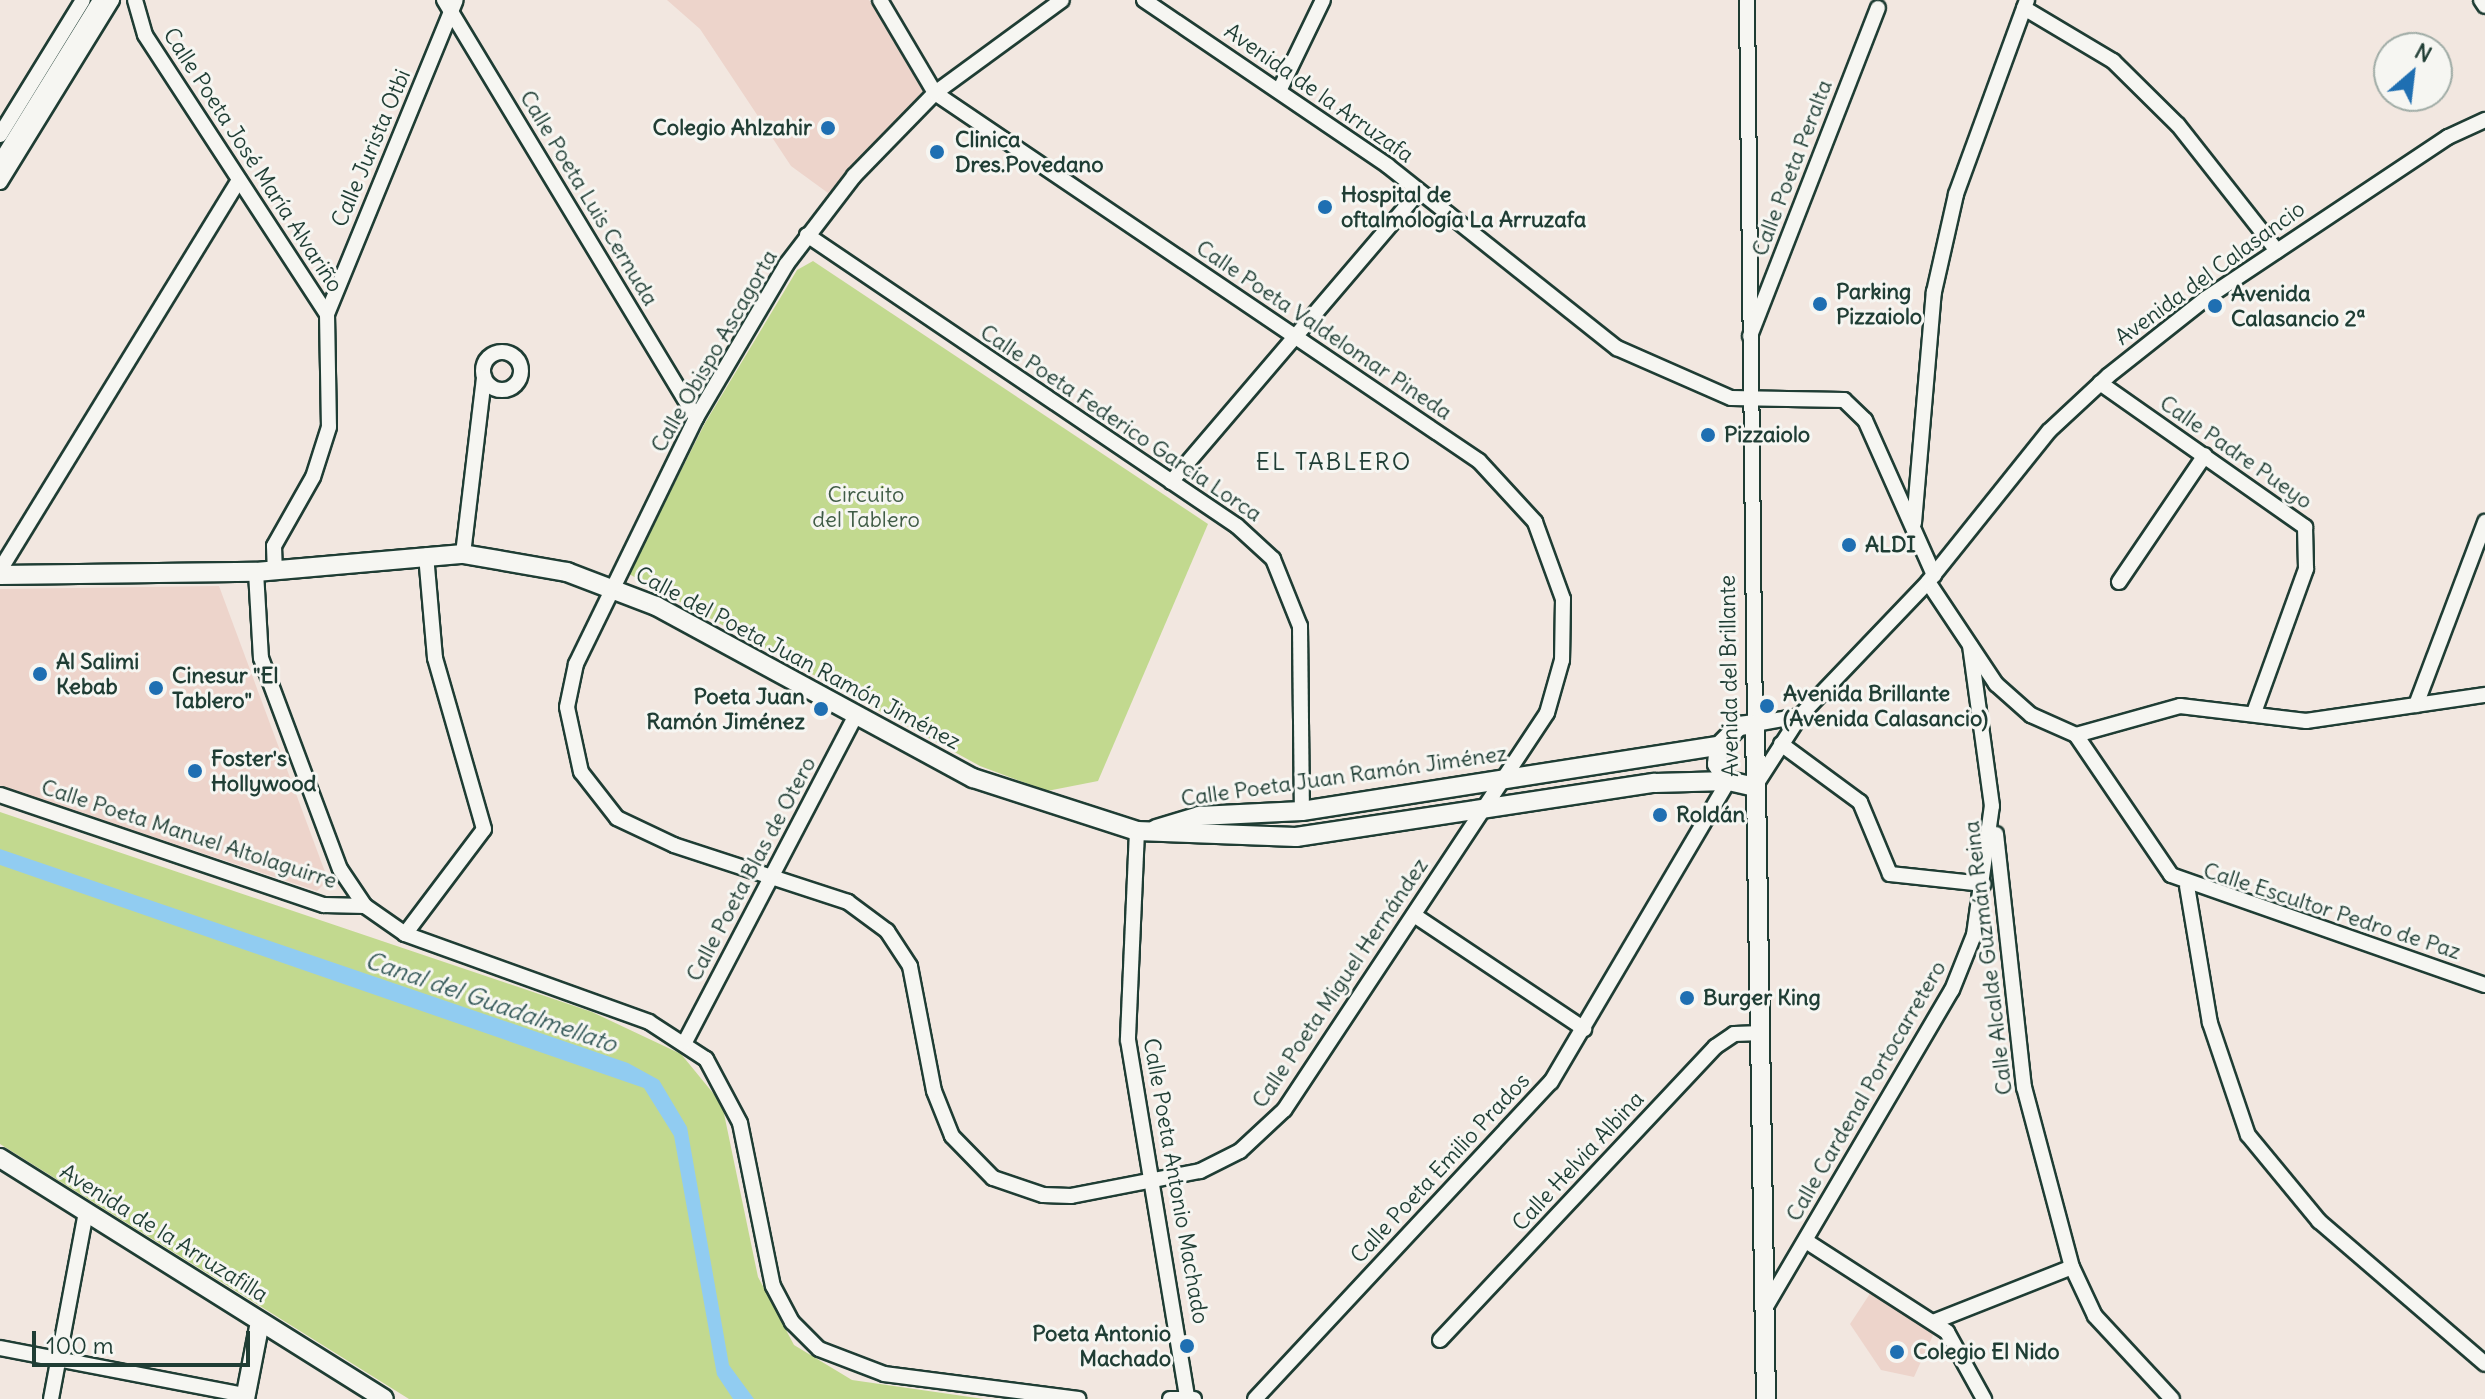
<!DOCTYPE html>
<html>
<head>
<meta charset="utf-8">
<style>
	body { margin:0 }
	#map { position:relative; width:2485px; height:1399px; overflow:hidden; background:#f2e7e0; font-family:Delius,sans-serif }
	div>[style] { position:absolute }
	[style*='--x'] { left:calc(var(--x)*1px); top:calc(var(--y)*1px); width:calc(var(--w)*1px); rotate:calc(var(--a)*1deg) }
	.built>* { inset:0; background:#edd4cb }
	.green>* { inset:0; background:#c2d98f }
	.water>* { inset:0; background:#91ccf1 }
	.roads { filter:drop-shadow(2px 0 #1f3d34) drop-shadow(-2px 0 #1f3d34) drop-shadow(0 2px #1f3d34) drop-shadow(0 -2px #1f3d34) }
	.minor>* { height:14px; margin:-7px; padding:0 7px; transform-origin:7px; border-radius:7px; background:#f6f6f2 }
	.minor>.ring { margin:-7px; padding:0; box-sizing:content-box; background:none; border:14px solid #f6f6f2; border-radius:50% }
	.major>* { height:18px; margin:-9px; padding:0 9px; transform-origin:9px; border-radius:9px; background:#f6f6f2 }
	.dots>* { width:22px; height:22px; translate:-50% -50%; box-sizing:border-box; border:4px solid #f6f6f2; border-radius:50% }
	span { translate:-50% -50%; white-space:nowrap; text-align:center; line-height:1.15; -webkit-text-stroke:6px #f6f6f2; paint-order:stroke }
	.street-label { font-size:22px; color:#1f3d34 }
	.poi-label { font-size:22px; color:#1f3d34; font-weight:700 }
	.right { translate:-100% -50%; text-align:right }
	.left { translate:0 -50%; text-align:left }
	.park-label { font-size:22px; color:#405c46 }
	.neighbourhood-label { font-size:24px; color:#1f3d34; letter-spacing:2px }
	.water-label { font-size:24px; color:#365a5a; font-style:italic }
	.north { position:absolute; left:2373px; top:32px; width:80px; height:80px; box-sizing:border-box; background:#f6f6f2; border:2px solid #a0aca6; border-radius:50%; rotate:28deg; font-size:22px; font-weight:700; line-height:32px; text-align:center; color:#1f3d34 }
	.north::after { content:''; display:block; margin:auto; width:28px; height:36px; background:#1f6fb2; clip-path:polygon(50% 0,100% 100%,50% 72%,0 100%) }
	.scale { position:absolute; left:32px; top:1331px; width:218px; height:36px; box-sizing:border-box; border:4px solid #1f3d34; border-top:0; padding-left:10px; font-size:24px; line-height:28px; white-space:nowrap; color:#1f3d34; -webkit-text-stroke:6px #f6f6f2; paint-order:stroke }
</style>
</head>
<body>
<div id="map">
	<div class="built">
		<i style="clip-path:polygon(667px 0,869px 0,925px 90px,828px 193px,791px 166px,700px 29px)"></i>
		<i style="clip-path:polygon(219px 586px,328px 880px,317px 891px,0 786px,0 589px)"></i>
		<i style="clip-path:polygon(1871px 1292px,1934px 1333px,1914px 1377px,1881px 1370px,1850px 1324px)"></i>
	</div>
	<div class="green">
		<i style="clip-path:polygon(813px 261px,1208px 524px,1098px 781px,1047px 791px,980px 766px,629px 574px,705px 423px,797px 270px)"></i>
		<i style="clip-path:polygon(0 812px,592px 1012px,681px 1054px,722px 1104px,758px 1277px,794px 1345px,852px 1380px,984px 1399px,409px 1399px,0 1144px)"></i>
	</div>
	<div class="water">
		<i style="clip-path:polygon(0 849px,628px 1063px,659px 1080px,687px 1127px,729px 1365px,754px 1399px,733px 1399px,717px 1375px,674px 1136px,644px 1088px,0 865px)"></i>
	</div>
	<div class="roads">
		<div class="minor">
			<i style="--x:135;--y:0;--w:36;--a:74"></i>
			<i style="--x:145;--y:35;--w:333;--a:56.9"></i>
			<i style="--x:327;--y:314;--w:113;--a:89"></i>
			<i style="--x:329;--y:427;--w:52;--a:107.7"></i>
			<i style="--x:313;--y:477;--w:79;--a:119.5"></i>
			<i style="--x:274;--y:546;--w:25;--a:88"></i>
			<i style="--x:444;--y:0;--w:488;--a:58.9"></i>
			<i style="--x:880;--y:0;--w:108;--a:59.4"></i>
			<i style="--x:935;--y:93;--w:657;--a:34.08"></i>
			<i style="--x:1479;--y:461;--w:83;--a:47.4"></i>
			<i style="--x:1535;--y:522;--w:82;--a:70"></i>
			<i style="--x:1563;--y:599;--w:61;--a:90.9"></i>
			<i style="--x:1562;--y:660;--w:55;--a:105.8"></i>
			<i style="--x:1547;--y:713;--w:476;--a:123.5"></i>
			<i style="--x:1284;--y:1110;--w:60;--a:137"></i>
			<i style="--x:1240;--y:1151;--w:45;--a:153.4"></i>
			<i style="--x:1200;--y:1171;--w:131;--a:169"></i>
			<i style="--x:1071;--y:1196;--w:28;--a:-178"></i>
			<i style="--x:1043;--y:1195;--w:53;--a:-161.2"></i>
			<i style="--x:993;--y:1178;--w:59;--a:-134.3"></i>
			<i style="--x:952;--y:1136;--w:48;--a:-111.8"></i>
			<i style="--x:934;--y:1091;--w:127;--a:-100.9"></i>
			<i style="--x:910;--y:966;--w:42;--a:-123.3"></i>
			<i style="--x:887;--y:931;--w:49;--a:-143.4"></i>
			<i style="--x:848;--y:902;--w:183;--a:-161.9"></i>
			<i style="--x:674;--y:845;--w:63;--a:-154.7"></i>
			<i style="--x:617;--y:818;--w:58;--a:-128"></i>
			<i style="--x:581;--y:772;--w:66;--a:-102.2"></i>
			<i style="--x:567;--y:707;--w:44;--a:-78.2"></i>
			<i style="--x:576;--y:664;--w:274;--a:-64"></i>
			<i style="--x:696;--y:418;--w:178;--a:-59.5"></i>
			<i style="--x:786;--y:265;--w:112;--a:-52.6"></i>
			<i style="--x:854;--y:176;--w:116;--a:-45.7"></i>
			<i style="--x:935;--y:93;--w:157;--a:-36.2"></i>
			<i style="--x:1144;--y:0;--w:295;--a:34.2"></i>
			<i style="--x:1388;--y:166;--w:293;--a:38.5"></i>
			<i style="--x:1617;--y:348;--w:124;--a:23.7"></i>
			<i style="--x:1731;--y:398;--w:113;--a:1"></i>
			<i style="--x:1844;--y:400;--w:29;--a:44"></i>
			<i style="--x:1865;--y:420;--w:170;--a:66"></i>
			<i style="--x:1747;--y:0;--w:724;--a:89.37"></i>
			<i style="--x:1755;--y:724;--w:46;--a:-10.1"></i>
			<i style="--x:2481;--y:0;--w:7;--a:56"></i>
			<i style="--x:2024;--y:8;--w:104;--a:30.8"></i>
			<i style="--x:2113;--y:61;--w:91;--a:44.6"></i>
			<i style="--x:2178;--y:125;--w:160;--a:51.8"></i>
			<i style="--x:1279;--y:91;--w:101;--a:-64.2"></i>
			<i style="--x:0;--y:135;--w:158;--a:-58.4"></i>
			<i style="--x:0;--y:162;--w:190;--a:-58.3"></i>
			<i style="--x:0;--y:182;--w:214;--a:-58.4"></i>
			<i style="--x:807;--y:235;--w:519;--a:34.09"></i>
			<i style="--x:1237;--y:526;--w:49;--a:42.5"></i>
			<i style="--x:1273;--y:559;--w:72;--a:68.1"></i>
			<i style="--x:1300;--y:626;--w:185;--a:89.4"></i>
			<i style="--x:327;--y:314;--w:339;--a:-67.7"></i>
			<i style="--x:1750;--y:336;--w:352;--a:-68.7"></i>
			<i class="ring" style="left:483px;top:352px;width:24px;height:24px"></i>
			<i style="--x:2100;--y:383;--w:251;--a:35.1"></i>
			<i style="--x:2305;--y:527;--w:42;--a:88.6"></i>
			<i style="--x:2306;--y:569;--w:153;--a:109.9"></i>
			<i style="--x:1171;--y:482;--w:382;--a:-49.5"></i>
			<i style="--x:1914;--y:523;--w:232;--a:-85.1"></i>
			<i style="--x:1934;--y:292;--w:100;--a:-77.3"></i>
			<i style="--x:1956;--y:194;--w:207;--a:-69.9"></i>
			<i style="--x:463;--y:554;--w:178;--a:-83.2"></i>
			<i style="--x:0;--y:570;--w:457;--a:-58.5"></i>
			<i style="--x:256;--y:572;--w:86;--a:86.7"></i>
			<i style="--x:261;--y:658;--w:225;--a:69.5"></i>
			<i style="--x:340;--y:869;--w:45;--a:56"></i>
			<i style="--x:365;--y:906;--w:49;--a:35"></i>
			<i style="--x:405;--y:934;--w:259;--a:19.8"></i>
			<i style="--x:649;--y:1022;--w:68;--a:33"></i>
			<i style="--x:706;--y:1059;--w:72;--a:62"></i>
			<i style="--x:740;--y:1123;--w:166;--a:78.6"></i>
			<i style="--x:773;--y:1286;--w:41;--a:62.2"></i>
			<i style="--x:792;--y:1322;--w:38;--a:45"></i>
			<i style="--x:819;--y:1349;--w:70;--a:21"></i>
			<i style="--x:884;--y:1374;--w:196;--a:7.3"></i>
			<i style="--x:1928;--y:582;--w:123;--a:56.3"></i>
			<i style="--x:1996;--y:684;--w:47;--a:41.5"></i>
			<i style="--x:2031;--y:715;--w:49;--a:24"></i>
			<i style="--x:2076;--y:735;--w:169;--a:55.8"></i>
			<i style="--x:2171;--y:875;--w:333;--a:19.3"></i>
			<i style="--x:2119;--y:582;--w:153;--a:-55.9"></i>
			<i style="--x:2416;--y:705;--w:196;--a:-69.3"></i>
			<i style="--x:2076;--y:735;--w:108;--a:-15.6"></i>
			<i style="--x:2180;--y:706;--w:127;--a:6.8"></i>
			<i style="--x:2306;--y:721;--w:181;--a:-8.3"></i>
			<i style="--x:1781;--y:744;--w:98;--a:36.3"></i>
			<i style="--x:1860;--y:802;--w:78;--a:67.4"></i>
			<i style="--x:1890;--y:874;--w:94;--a:6.1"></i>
			<i style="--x:1757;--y:783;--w:80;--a:-57.3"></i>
			<i style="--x:1800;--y:716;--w:185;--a:-46.3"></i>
			<i style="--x:1928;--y:582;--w:193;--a:-51.3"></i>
			<i style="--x:2049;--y:431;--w:81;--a:-43"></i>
			<i style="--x:2108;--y:376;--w:124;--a:-38.4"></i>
			<i style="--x:2205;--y:299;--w:292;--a:-33.7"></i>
			<i style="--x:2448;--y:137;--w:41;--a:-24.7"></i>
			<i style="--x:0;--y:795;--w:342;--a:18.8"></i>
			<i style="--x:324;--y:905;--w:41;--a:1.4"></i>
			<i style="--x:1137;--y:831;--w:209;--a:92.5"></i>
			<i style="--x:1128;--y:1040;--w:360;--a:80.6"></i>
			<i style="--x:1996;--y:834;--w:255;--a:83.7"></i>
			<i style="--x:2024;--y:1087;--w:186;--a:75.1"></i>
			<i style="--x:2072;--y:1267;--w:54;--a:64.9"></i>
			<i style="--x:2095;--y:1316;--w:113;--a:47.1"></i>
			<i style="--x:2187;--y:886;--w:139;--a:80.5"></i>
			<i style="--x:2210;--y:1023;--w:118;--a:71.3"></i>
			<i style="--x:2248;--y:1135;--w:112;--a:50.5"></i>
			<i style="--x:2319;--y:1221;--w:219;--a:40.7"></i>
			<i style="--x:1414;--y:915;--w:205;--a:33.8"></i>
			<i style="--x:405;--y:934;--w:131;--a:-53"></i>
			<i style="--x:484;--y:829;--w:178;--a:-106"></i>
			<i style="--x:435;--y:658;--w:103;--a:-95"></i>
			<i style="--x:685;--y:1042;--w:369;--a:-62.4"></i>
			<i style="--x:1806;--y:1241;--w:168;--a:32.8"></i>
			<i style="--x:1947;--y:1332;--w:77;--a:61.1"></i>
			<i style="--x:1764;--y:1310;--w:371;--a:-59.6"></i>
			<i style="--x:1952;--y:990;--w:59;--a:-68.2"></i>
			<i style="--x:1974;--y:935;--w:130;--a:-82.1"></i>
			<i style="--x:1992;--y:806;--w:162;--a:-97.8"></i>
			<i style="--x:1933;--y:1322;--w:149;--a:-21.6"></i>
			<i style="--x:1440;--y:1340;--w:402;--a:-46.8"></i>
			<i style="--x:1715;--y:1047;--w:23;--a:-34"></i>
			<i style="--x:1734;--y:1034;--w:26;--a:-2"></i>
			<i style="--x:0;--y:1348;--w:249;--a:10.9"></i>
			<i style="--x:51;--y:1399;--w:190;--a:-79.4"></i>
			<i style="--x:1170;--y:1399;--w:24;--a:0"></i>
			<i style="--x:1255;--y:1399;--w:434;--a:-47"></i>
			<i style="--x:1551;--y:1082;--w:349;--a:-59.5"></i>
		</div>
		<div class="major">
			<i style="--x:0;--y:575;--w:256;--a:-0.7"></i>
			<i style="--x:256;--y:572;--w:208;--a:-5"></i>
			<i style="--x:463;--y:554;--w:106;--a:9.8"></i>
			<i style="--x:567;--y:572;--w:95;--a:20.9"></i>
			<i style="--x:656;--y:606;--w:361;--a:28.5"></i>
			<i style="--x:973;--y:778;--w:172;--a:17.9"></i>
			<i style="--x:1137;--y:831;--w:159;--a:2.2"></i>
			<i style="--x:1296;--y:837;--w:363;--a:-8.6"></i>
			<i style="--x:1655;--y:783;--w:73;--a:-1.6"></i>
			<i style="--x:1755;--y:787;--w:28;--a:-167"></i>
			<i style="--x:1728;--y:781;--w:20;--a:-123"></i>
			<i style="--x:1717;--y:764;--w:18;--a:-84"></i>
			<i style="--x:1719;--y:746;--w:28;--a:-45"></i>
			<i style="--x:1739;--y:726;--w:16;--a:-7"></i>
			<i style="--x:1755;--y:724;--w:675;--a:89.07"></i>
			<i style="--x:1156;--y:829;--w:45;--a:-16.8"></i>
			<i style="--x:1199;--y:816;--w:103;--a:-2.8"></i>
			<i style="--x:1302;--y:811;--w:422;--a:-8.9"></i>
			<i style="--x:0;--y:1158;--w:453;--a:32.1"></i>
			<i style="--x:245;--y:1399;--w:78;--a:-79"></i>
		</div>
	</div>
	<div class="dots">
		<i style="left:828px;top:128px;background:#1f6fb2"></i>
		<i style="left:937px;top:152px;background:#1f6fb2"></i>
		<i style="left:1325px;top:207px;background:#1f6fb2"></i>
		<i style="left:1820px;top:304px;background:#1f6fb2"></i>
		<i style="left:2215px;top:306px;background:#1f6fb2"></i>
		<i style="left:1708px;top:435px;background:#1f6fb2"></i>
		<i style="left:1849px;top:545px;background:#1f6fb2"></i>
		<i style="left:40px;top:674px;background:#1f6fb2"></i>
		<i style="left:156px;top:688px;background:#1f6fb2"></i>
		<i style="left:1767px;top:706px;background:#1f6fb2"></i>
		<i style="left:821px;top:709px;background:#1f6fb2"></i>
		<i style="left:195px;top:771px;background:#1f6fb2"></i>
		<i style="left:1660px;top:815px;background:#1f6fb2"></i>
		<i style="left:1687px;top:998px;background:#1f6fb2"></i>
		<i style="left:1187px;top:1346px;background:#1f6fb2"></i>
		<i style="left:1897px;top:1352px;background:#1f6fb2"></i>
	</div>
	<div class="street-label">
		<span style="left:1319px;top:93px;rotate:35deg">Avenida de la Arruzafa</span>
		<span style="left:371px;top:148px;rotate:-67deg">Calle Jurista Otbi</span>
		<span style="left:253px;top:160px;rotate:57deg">Calle Poeta José María Alvariño</span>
		<span style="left:1792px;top:168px;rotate:-69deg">Calle Poeta Peralta</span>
		<span style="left:589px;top:198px;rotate:59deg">Calle Poeta Luis Cernuda</span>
		<span style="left:2210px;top:273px;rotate:-36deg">Avenida del Calasancio</span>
		<span style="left:1324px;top:330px;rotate:34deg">Calle Poeta Valdelomar Pineda</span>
		<span style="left:714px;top:351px;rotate:-60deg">Calle Obispo Ascagorta</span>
		<span style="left:1121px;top:423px;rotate:34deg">Calle Poeta Federico García Lorca</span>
		<span style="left:2236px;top:452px;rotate:35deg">Calle Padre Pueyo</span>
		<span style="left:798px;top:658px;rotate:28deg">Calle del Poeta Juan Ramón Jiménez</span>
		<span style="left:1729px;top:676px;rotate:-91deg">Avenida del Brillante</span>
		<span style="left:1344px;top:776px;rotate:-8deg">Calle Poeta Juan Ramón Jiménez</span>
		<span style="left:189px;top:834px;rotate:18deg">Calle Poeta Manuel Altolaguirre</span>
		<span style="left:751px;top:869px;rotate:-62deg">Calle Poeta Blas de Otero</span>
		<span style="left:2332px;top:911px;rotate:18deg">Calle Escultor Pedro de Paz</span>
		<span style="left:1988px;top:958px;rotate:-97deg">Calle Alcalde Guzmán Reina</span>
		<span style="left:1340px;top:983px;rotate:-56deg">Calle Poeta Miguel Hernández</span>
		<span style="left:1866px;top:1091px;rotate:-60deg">Calle Cardenal Portocarretero</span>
		<span style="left:1578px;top:1161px;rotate:-47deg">Calle Helvia Albina</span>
		<span style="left:1440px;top:1168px;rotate:-47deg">Calle Poeta Emilio Prados</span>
		<span style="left:1176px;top:1181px;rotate:80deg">Calle Poeta Antonio Machado</span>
		<span style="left:164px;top:1233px;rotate:32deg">Avenida de la Arruzafilla</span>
	</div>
	<div class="poi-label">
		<span class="right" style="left:812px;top:128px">Colegio Ahlzahir</span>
		<span class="left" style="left:955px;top:152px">Clinica<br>Dres.Povedano</span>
		<span class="left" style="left:1341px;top:207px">Hospital de<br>oftalmología La Arruzafa</span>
		<span class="left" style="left:1836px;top:304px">Parking<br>Pizzaiolo</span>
		<span class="left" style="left:2231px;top:306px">Avenida<br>Calasancio 2ª</span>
		<span class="left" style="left:1724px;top:435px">Pizzaiolo</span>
		<span class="left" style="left:1865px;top:545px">ALDI</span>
		<span class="left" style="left:56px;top:674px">Al Salimi<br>Kebab</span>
		<span class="left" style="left:172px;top:688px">Cinesur "El<br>Tablero"</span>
		<span class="left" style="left:1783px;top:706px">Avenida Brillante<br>(Avenida Calasancio)</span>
		<span class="right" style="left:805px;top:709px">Poeta Juan<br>Ramón Jiménez</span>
		<span class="left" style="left:211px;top:771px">Foster's<br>Hollywood</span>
		<span class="left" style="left:1676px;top:815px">Roldán</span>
		<span class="left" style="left:1703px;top:998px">Burger King</span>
		<span class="right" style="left:1171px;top:1346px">Poeta Antonio<br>Machado</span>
		<span class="left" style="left:1913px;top:1352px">Colegio El Nido</span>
	</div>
	<div class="park-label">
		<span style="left:866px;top:507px">Circuito<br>del Tablero</span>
	</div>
	<div class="neighbourhood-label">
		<span style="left:1334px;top:462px">EL TABLERO</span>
	</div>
	<div class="water-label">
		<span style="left:491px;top:1002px;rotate:19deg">Canal del Guadalmellato</span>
	</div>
	<div class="north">N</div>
	<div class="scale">100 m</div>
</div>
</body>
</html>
